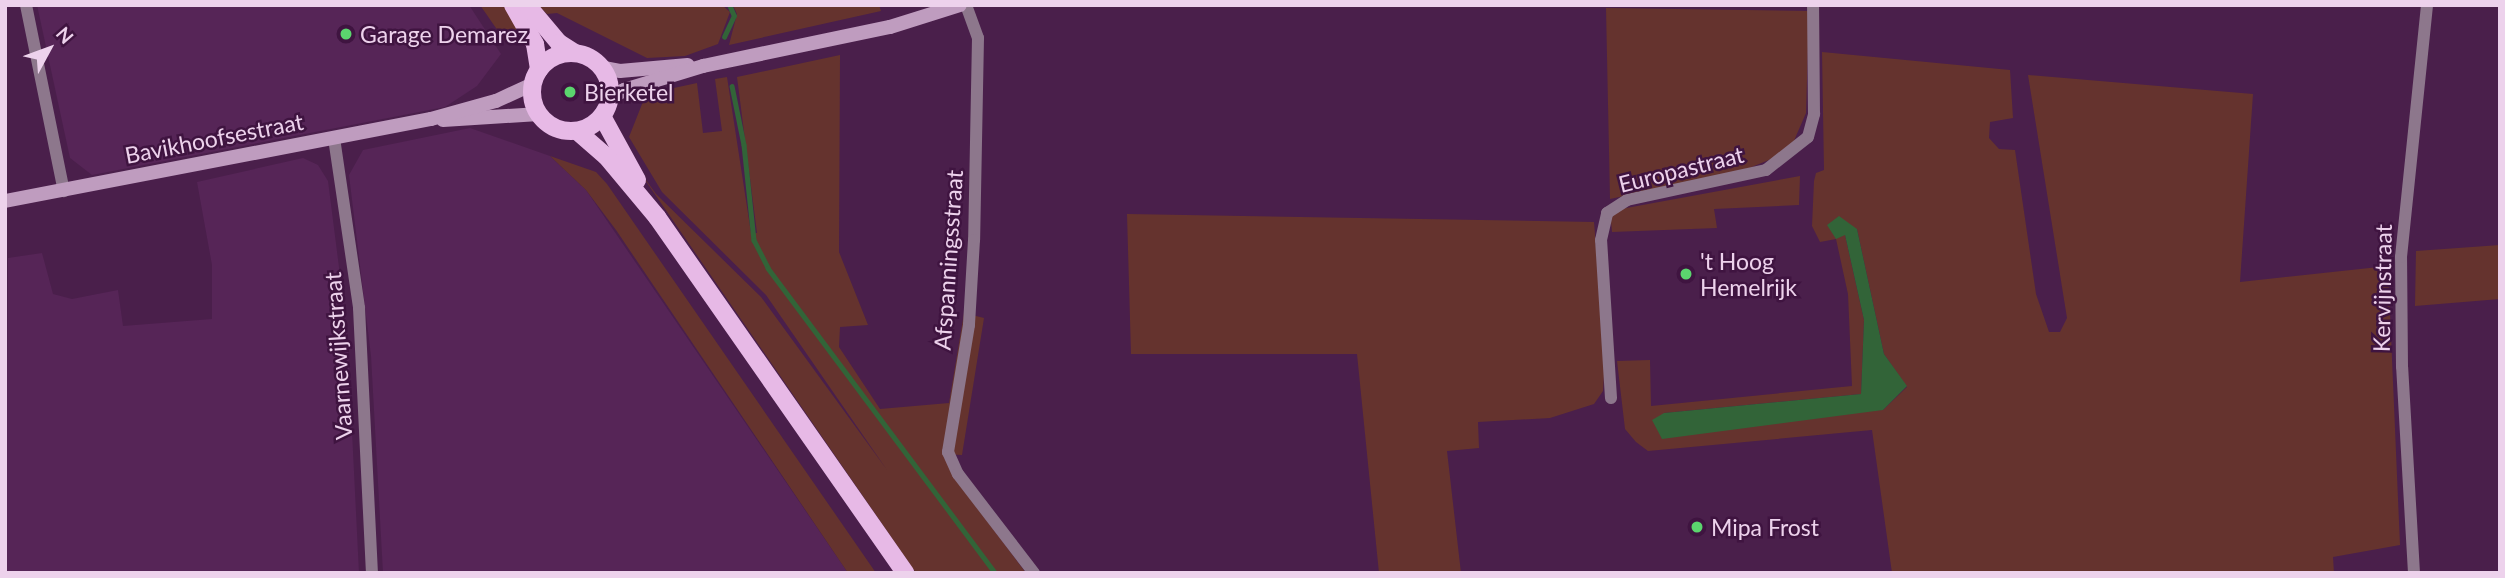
<!DOCTYPE html>
<html>
<head>
<meta charset="utf-8">
<style>
	body { margin:0 }
	#map { position:relative; width:2505px; height:578px; overflow:hidden; background:#4a1f4b; font-family:Lato,sans-serif }
	div>[style] { position:absolute }
	[style*='--x'] { left:calc(var(--x)*1px); top:calc(var(--y)*1px); width:calc(var(--w)*1px); rotate:calc(var(--a)*1deg) }
	.built>* { inset:0; background:#562557 }
	.green>* { inset:0; background:#65332e }
	.water>* { inset:0; background:#326438 }
	.stream>* { height:4.5px; margin:-2.25px; padding:0 2.25px; transform-origin:2.25px; border-radius:2.25px; background:#326438 }
	.street>* { height:12px; margin:-6px; padding:0 6px; transform-origin:6px; border-radius:6px; background:#8d778c }
	.secondary>* { height:14px; margin:-7px; padding:0 7px; transform-origin:7px; border-radius:7px; background:#bf9cbf }
	.primary>* { height:18px; margin:-9px; padding:0 9px; transform-origin:9px; border-radius:9px; background:#e7b9e6 }
	.primary>.ring { margin:-9px; padding:0; box-sizing:content-box; background:none; border:18px solid #e7b9e6; border-radius:50% }
	.dots>* { width:19px; height:19px; translate:-50% -50%; box-sizing:border-box; border:4px solid #3f1440; border-radius:50% }
	span { translate:-50% -50%; white-space:nowrap; text-align:center; line-height:1.15; -webkit-text-stroke:5px #3f1440; paint-order:stroke }
	.poi-label { font-size:23px; color:#edd2ec }
	.left { translate:0 -50%; text-align:left }
	.street-label { font-size:23px; color:#edd2ec }
	.frame { position:absolute; inset:0; border:7px solid #edd2ec; pointer-events:none }
	.north { position:absolute; left:14px; top:14px; width:70px; height:70px; -webkit-text-stroke:5px #3f1440; paint-order:stroke; rotate:49deg; font-size:19px; font-weight:700; line-height:28px; text-align:center; color:#edd2ec }
	.north::after { content:''; display:block; margin:auto; width:24px; height:32px; background:#edd2ec; clip-path:polygon(50% 0,100% 100%,50% 72%,0 100%) }
</style>
</head>
<body>
<div id="map">
	<div class="built">
		<i style="clip-path:polygon(37px 5px,469px 5px,501px 54px,477px 86px,445px 107px,92px 175px,70px 158px)"></i>
		<i style="clip-path:polygon(470px 128px,550px 156px,586px 190px,848px 573px,383px 573px,371px 356px,349px 175px,363px 150px)"></i>
		<i style="clip-path:polygon(303px 158px,318px 165px,328px 181px,347px 330px,359px 573px,5px 573px,8px 258px,42px 253px,53px 294px,72px 299px,118px 290px,123px 326px,212px 319px,212px 265px,197px 182px)"></i>
	</div>
	<div class="green">
		<i style="clip-path:polygon(480px 5px,505px 5px,518px 27px,515px 40px,507px 44px)"></i>
		<i style="clip-path:polygon(538px 5px,722px 5px,730px 12px,718px 44px,685px 56px,647px 58px,557px 13px,547px 14px)"></i>
		<i style="clip-path:polygon(733px 5px,879px 5px,881px 11px,729px 45px,737px 14px)"></i>
		<i style="clip-path:polygon(1606px 8px,1809px 11px,1806px 113px,1793px 143px,1776px 157px,1742px 171px,1610px 199px)"></i>
		<i style="clip-path:polygon(evenodd,1822px 52px,2010px 70px,2013px 118px,1990px 122px,1989px 138px,1999px 149px,2015px 150px,2036px 294px,2049px 332px,2060px 332px,2067px 318px,2028px 75px,2253px 94px,2240px 282px,2388px 266px,2400px 545px,2333px 557px,2334px 573px,1892px 573px,1872px 430px,1648px 451px,1636px 442px,1625px 429px,1617px 361px,1650px 360px,1651px 406px,1852px 386px,1848px 294px,1836px 239px,1820px 242px,1812px 226px,1814px 181px,1816px 173px,1824px 170px,1822px 52px,1857px 229px,1884px 354px,1907px 387px,1883px 410px,1664px 413px,1861px 394px,1864px 320px,1845px 235px,1857px 229px)"></i>
		<i style="clip-path:polygon(840px 55px,839px 252px,868px 325px,840px 327px,839px 347px,880px 409px,949px 403px,964px 313px,984px 318px,962px 455px,943px 454px,954px 477px,1026px 573px,916px 573px,623px 148px,656px 194px,761px 297px,887px 470px,766px 295px,662px 192px,629px 137px,646px 94px,697px 83px,703px 133px,722px 131px,715px 79px,727px 77px,751px 233px,757px 233px,737px 77px)"></i>
		<i style="clip-path:polygon(550px 156px,596px 172px,607px 184px,876px 573px,848px 573px,616px 230px,586px 190px)"></i>
		<i style="clip-path:polygon(1800px 176px,1799px 205px,1714px 209px,1717px 228px,1612px 232px,1610px 211px)"></i>
		<i style="clip-path:polygon(1127px 214px,1594px 222px,1605px 359px,1603px 391px,1594px 404px,1550px 418px,1478px 422px,1479px 448px,1447px 451px,1461px 573px,1379px 573px,1357px 354px,1131px 354px)"></i>
		<i style="clip-path:polygon(2500px 245px,2500px 299px,2415px 306px,2416px 251px)"></i>
	</div>
	<div class="water">
		<i style="clip-path:polygon(1839px 216px,1857px 229px,1884px 354px,1907px 386px,1883px 410px,1662px 439px,1652px 420px,1664px 413px,1861px 394px,1864px 320px,1845px 235px,1836px 239px,1827px 225px)"></i>
	</div>
	<div class="stream">
		<i style="--x:724;--y:37;--w:23;--a:-65"></i>
		<i style="--x:734;--y:16;--w:12;--a:-114"></i>
		<i style="--x:732;--y:86;--w:60;--a:78.5"></i>
		<i style="--x:744;--y:145;--w:96;--a:84"></i>
		<i style="--x:754;--y:240;--w:31;--a:63"></i>
		<i style="--x:768;--y:268;--w:380;--a:53.3"></i>
	</div>
	<div class="street">
		<i style="--x:26;--y:5;--w:190;--a:78.5"></i>
		<i style="--x:966;--y:5;--w:35;--a:70"></i>
		<i style="--x:978;--y:38;--w:202;--a:91.1"></i>
		<i style="--x:974;--y:240;--w:85;--a:93.4"></i>
		<i style="--x:969;--y:325;--w:129;--a:99.4"></i>
		<i style="--x:948;--y:452;--w:24;--a:66"></i>
		<i style="--x:958;--y:474;--w:125;--a:52.5"></i>
		<i style="--x:334;--y:138;--w:172;--a:81.6"></i>
		<i style="--x:359;--y:308;--w:265;--a:87.2"></i>
		<i style="--x:1611;--y:398;--w:158;--a:-93.6"></i>
		<i style="--x:1601;--y:240;--w:28;--a:-77"></i>
		<i style="--x:1607;--y:213;--w:24;--a:-33"></i>
		<i style="--x:1627;--y:200;--w:142;--a:-12.2"></i>
		<i style="--x:1766;--y:170;--w:53;--a:-38.2"></i>
		<i style="--x:1808;--y:137;--w:24;--a:-75"></i>
		<i style="--x:1814;--y:114;--w:109;--a:-90.5"></i>
		<i style="--x:2414;--y:573;--w:206;--a:-93.3"></i>
		<i style="--x:2402;--y:367;--w:110;--a:-90.5"></i>
		<i style="--x:2401;--y:257;--w:253;--a:-84.1"></i>
	</div>
	<div class="secondary">
		<i style="--x:600;--y:67;--w:20;--a:11"></i>
		<i style="--x:620;--y:71;--w:68;--a:-5"></i>
		<i style="--x:609;--y:99;--w:17;--a:-31"></i>
		<i style="--x:624;--y:90;--w:83;--a:-16.9"></i>
		<i style="--x:703;--y:66;--w:191;--a:-11.8"></i>
		<i style="--x:890;--y:27;--w:73;--a:-17.4"></i>
		<i style="--x:443;--y:120;--w:96;--a:-3.6"></i>
		<i style="--x:5;--y:201;--w:434;--a:-10.9"></i>
		<i style="--x:431;--y:119;--w:67;--a:-15.5"></i>
		<i style="--x:496;--y:101;--w:41;--a:-24.7"></i>
	</div>
	<div class="primary">
		<i style="--x:513;--y:5;--w:45;--a:60.6"></i>
		<i style="--x:535;--y:44;--w:26;--a:81"></i>
		<i style="--x:527;--y:5;--w:50;--a:49.9"></i>
		<i style="--x:559;--y:43;--w:19;--a:32"></i>
		<i class="ring" style="left:532px;top:53px;width:60px;height:60px"></i>
		<i style="--x:602;--y:116;--w:73;--a:61.3"></i>
		<i style="--x:577;--y:131;--w:38;--a:41"></i>
		<i style="--x:606;--y:156;--w:80;--a:50.1"></i>
		<i style="--x:657;--y:217;--w:434;--a:55.1"></i>
	</div>
	<div class="dots">
		<i style="left:346px;top:34px;background:#5bd56e"></i>
		<i style="left:570px;top:92px;background:#5bd56e"></i>
		<i style="left:1686px;top:274px;background:#5bd56e"></i>
		<i style="left:1697px;top:527px;background:#5bd56e"></i>
	</div>
	<div class="poi-label">
		<span class="left" style="left:360px;top:34px">Garage Demarez</span>
		<span class="left" style="left:584px;top:92px">Bierketel</span>
		<span class="left" style="left:1700px;top:274px">'t Hoog<br>Hemelrijk</span>
		<span class="left" style="left:1711px;top:527px">Mipa Frost</span>
	</div>
	<div class="street-label">
		<span style="left:214px;top:138px;rotate:-11deg">Bavikhoofsestraat</span>
		<span style="left:1681px;top:169px;rotate:-14deg">Europastraat</span>
		<span style="left:948px;top:260px;rotate:-86deg">Afspanningsstraat</span>
		<span style="left:2382px;top:288px;rotate:-89deg">Kervijnstraat</span>
		<span style="left:338px;top:356px;rotate:-94deg">Vaarnewijkstraat</span>
	</div>
	<div class="frame"></div>
	<div class="north">N</div>
</div>
</body>
</html>
